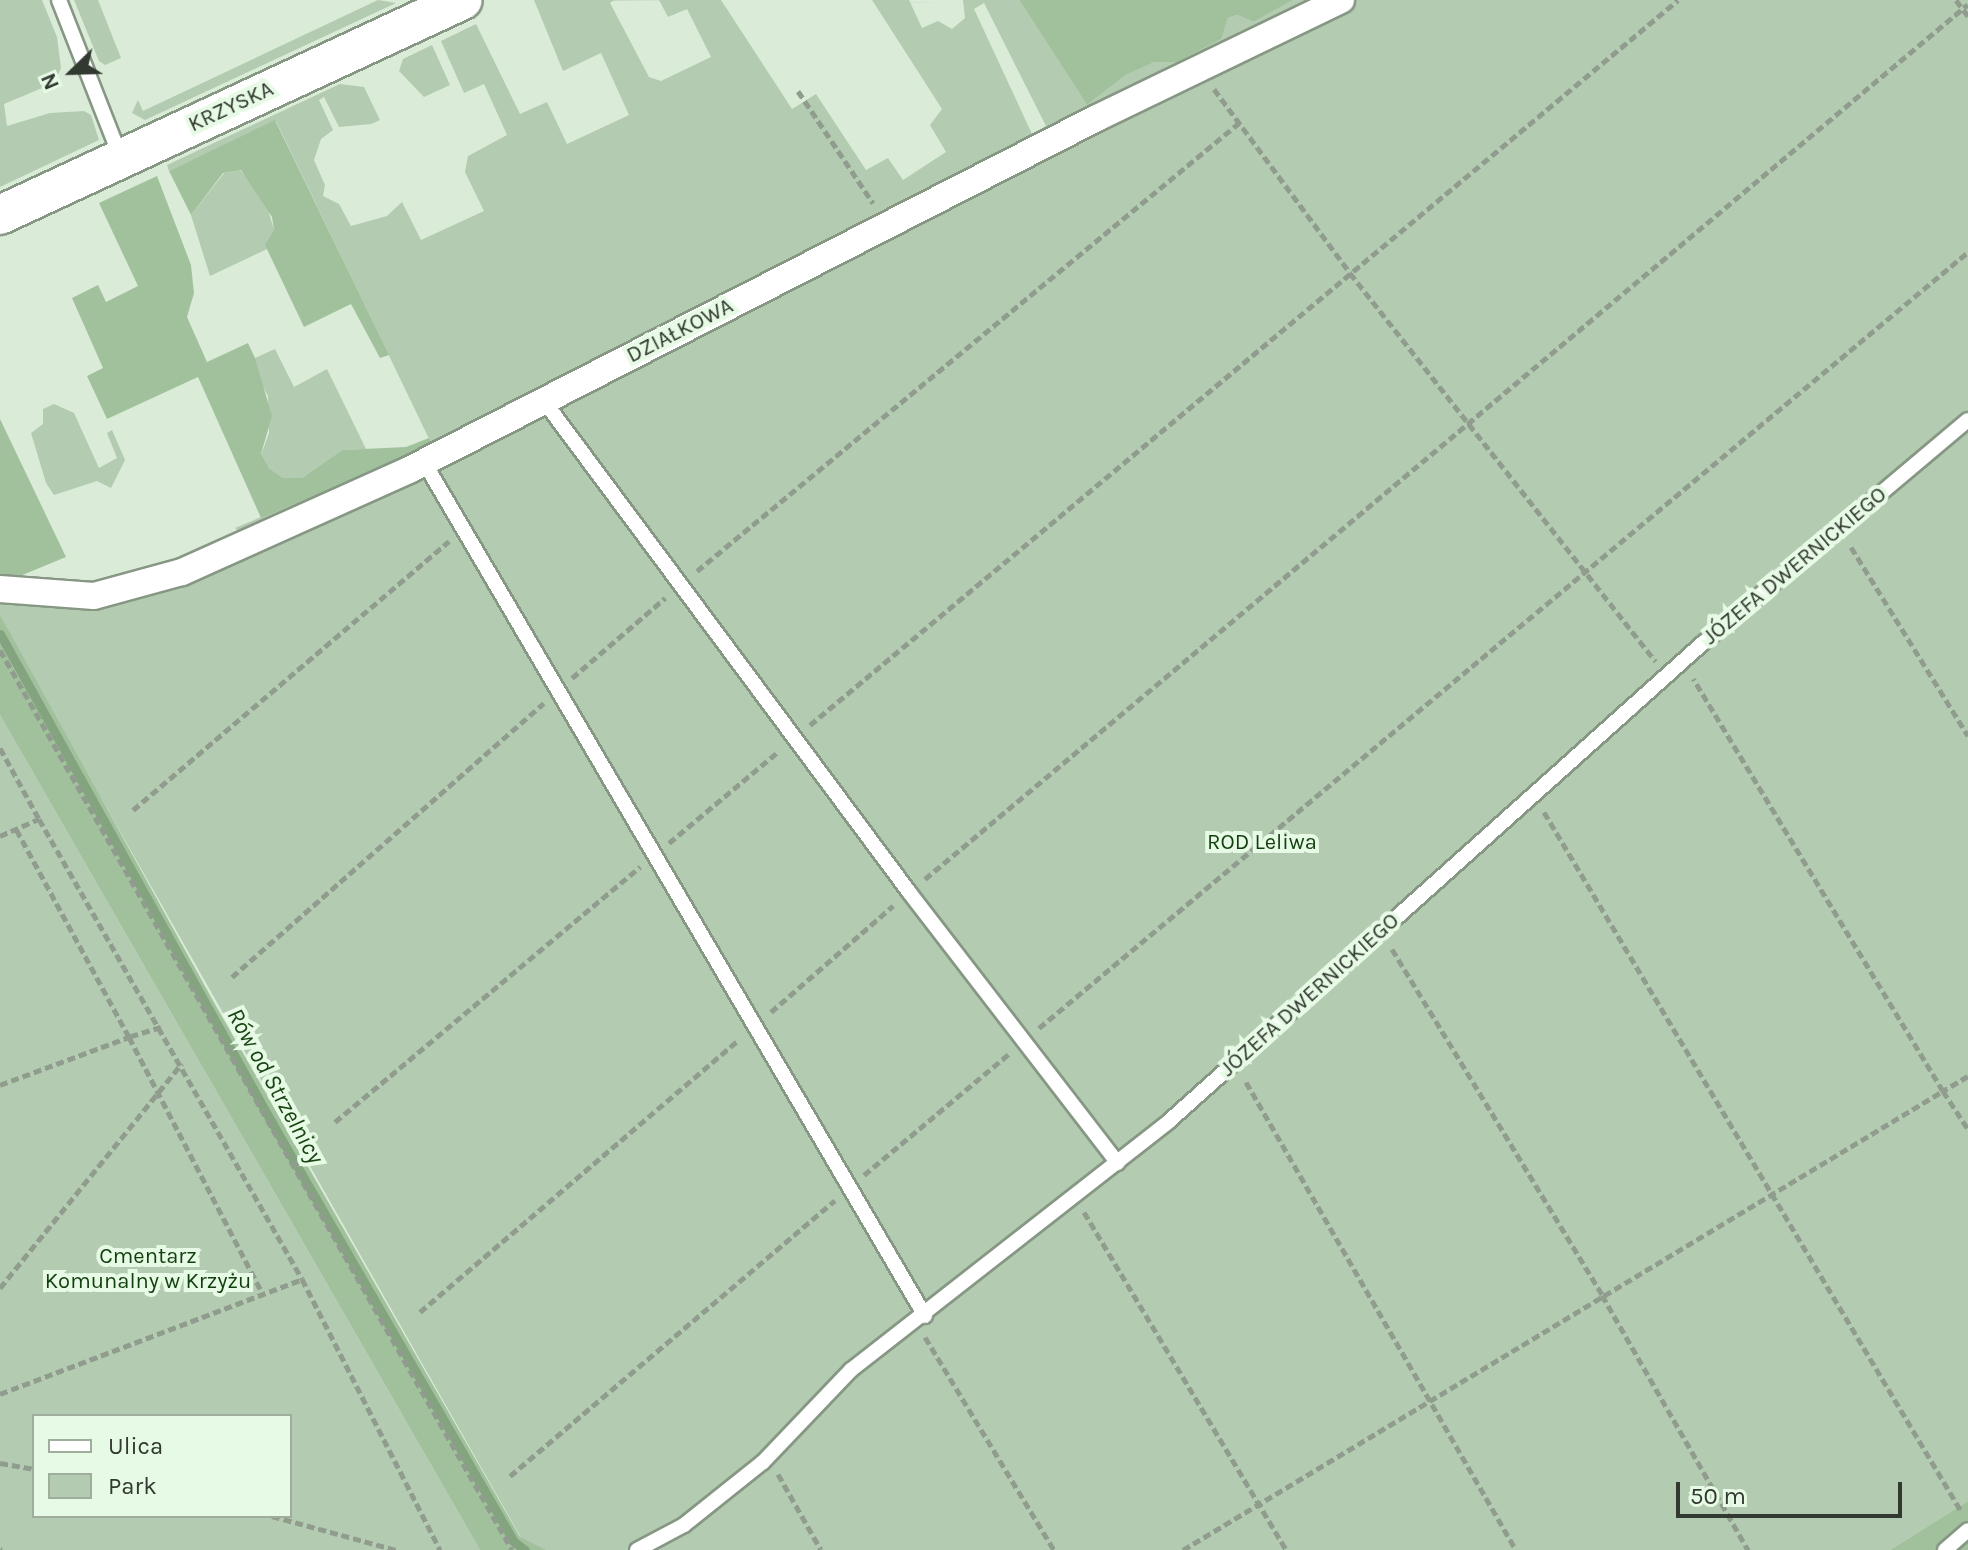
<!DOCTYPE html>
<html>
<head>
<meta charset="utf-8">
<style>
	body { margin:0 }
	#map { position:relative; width:1968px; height:1550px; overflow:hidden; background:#daecd7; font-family:Karla,sans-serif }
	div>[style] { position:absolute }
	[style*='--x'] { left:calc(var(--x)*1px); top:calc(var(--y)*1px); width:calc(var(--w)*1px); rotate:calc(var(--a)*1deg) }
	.green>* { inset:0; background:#b3cbb0 }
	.forest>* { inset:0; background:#a1c19d }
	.stream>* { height:9px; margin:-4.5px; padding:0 4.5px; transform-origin:4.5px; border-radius:4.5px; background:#84a37f }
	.path>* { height:5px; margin-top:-2.5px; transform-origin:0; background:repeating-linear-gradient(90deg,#909d8e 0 8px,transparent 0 12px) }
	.roads { filter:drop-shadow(2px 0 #869784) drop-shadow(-2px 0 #869784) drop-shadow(0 2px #869784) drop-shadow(0 -2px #869784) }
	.lane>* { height:14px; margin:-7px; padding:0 7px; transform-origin:7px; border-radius:7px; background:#fff }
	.street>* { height:26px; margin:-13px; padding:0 13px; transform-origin:13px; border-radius:13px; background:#fff }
	.secondary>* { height:38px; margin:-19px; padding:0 19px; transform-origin:19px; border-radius:19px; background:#fff }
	span { translate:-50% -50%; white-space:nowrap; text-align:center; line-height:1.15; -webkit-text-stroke:8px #e7fae5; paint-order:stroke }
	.street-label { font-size:22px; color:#323931 }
	.park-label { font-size:22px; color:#123f0e }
	.water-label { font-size:24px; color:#194515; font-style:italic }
	.legend { position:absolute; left:32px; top:1414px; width:260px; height:104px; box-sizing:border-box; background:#e7fae5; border:2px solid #9fad9d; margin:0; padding:10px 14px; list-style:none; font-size:24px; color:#323931 }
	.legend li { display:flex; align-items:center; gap:16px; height:40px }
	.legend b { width:40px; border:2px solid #9fad9d }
	.north { position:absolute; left:32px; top:32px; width:80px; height:80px; -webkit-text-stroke:6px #e7fae5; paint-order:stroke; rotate:247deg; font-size:22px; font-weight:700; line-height:32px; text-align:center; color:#323931 }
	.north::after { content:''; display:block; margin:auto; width:28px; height:36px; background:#323931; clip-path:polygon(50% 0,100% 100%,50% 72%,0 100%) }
	.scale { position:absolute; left:1676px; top:1482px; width:226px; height:36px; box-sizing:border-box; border:4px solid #323931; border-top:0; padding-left:10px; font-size:24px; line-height:28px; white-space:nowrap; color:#323931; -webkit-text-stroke:6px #e7fae5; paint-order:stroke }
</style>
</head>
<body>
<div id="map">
	<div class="green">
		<i style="clip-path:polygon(0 0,42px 0,57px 37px,61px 68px,54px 83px,4px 104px,7px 126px,50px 113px,84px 111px,91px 115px,99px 140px,0 187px)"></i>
		<i style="clip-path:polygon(74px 0,98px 0,121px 58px,105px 65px,99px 61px)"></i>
		<i style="clip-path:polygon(378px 0,396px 3px,145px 120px,132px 113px,138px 100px,143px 111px)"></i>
		<i style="clip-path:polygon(evenodd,534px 0,614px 0,610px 3px,649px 77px,661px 81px,711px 57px,687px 9px,668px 17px,659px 0,721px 0,792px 109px,816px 94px,866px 170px,888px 158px,903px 180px,946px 152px,930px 125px,942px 109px,872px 0,909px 0,922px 28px,938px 21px,952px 29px,965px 18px,963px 0,1019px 0,1087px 105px,1126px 75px,1153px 62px,1177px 61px,1223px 30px,1228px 18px,1237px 15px,1254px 22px,1293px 0,1322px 0,913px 201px,883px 210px,432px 451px,243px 535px,235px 528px,432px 445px,276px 121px,169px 171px,167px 165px,340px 84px,364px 87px,380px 120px,371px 124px,339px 127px,324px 97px,319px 100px,333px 130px,321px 139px,314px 160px,325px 185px,323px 196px,339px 204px,351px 226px,387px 216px,402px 202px,421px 240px,484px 211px,465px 172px,468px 156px,507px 135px,484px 84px,464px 93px,441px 41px,476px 24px,520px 114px,547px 102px,567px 144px,629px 115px,601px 53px,563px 71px,534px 0,984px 3px,1046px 126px,1032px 134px,974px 9px,984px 3px)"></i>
		<i style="clip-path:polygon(1354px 0,1968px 0,1968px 1501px,1890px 1550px,528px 1550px,30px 673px,0 615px,0 603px,85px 606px,405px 481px,418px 482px,441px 469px,441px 464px,540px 414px,546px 417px,562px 409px,564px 402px,1195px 80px,1200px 84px,1213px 78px,1208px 72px)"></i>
		<i style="clip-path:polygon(432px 45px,450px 85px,424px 97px,399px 71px,403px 59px)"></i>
		<i style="clip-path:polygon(240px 170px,265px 199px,274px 230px,267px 249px,210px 276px,191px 215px,224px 173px)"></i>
		<i style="clip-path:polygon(275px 349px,294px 387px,327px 369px,366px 449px,342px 450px,302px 478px,283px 478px,269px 468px,261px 455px,269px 433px,268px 396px,257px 376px,255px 358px)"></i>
		<i style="clip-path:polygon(54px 404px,74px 413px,99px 468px,117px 458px,107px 433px,112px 430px,125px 460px,111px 488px,97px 481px,54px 495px,46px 483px,31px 433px,43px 424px,43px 409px)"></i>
		<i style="clip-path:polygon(evenodd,0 715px,480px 1550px,0 1550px,0 715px,290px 1416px,290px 1516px,34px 1516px,34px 1416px,290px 1416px)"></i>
	</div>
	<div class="forest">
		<i style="clip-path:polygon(1019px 0,1293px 0,1254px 22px,1237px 15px,1228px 18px,1221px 39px,1177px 62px,1154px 62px,1126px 75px,1087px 105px)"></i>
		<i style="clip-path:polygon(275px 120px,356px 287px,389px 355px,380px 358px,351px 304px,304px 327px,265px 245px,274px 230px,272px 217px,241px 170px,223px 173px,191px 215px,169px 171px)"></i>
		<i style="clip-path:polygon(157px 176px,191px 265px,194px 293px,187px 317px,207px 362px,248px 343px,255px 358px,272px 416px,261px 454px,269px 468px,283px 478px,302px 478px,342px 450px,406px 447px,429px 438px,433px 446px,261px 518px,198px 377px,107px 419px,87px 376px,103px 368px,72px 298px,98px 285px,106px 302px,138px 286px,99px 203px)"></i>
		<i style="clip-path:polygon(0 419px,66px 557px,20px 576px,0 574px)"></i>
		<i style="clip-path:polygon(0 615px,216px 1006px,520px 1537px,546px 1550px,480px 1550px,0 715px)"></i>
		<i style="clip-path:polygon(1968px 1501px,1968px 1550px,1890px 1550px)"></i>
	</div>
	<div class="stream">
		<i style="--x:0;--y:634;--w:557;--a:60.91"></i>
		<i style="--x:271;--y:1121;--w:485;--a:60"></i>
		<i style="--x:513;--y:1541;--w:15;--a:37"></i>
	</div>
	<div class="path">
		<i style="--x:1956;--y:0;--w:20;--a:53"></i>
		<i style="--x:1214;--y:89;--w:229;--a:53.5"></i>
		<i style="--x:1350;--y:273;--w:494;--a:51.8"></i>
		<i style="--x:798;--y:91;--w:135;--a:56.2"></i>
		<i style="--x:1851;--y:547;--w:222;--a:58.2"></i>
		<i style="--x:697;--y:571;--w:703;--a:-39.58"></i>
		<i style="--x:0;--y:650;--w:1035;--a:60.36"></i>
		<i style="--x:572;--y:678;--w:123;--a:-40.7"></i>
		<i style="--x:810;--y:725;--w:1131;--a:-39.87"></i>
		<i style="--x:0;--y:748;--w:81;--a:61.2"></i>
		<i style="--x:133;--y:810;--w:415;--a:-40.4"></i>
		<i style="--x:1544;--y:812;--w:814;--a:59.18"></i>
		<i style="--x:0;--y:836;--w:43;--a:-23.6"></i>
		<i style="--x:39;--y:819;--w:530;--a:60.24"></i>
		<i style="--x:302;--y:1279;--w:304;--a:63"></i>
		<i style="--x:669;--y:843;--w:142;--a:-39.9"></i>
		<i style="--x:925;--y:879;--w:1361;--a:-39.99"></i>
		<i style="--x:1392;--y:949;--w:405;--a:58.7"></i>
		<i style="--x:1602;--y:1295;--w:294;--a:60.2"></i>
		<i style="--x:232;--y:977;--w:415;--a:-41.3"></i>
		<i style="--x:771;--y:1012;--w:162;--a:-41"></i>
		<i style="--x:161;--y:1027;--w:34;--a:163"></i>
		<i style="--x:129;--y:1037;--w:290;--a:62.5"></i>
		<i style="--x:1039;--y:1028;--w:1210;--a:-39.87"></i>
		<i style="--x:1968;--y:1076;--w:29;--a:149"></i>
		<i style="--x:1943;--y:1091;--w:45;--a:56.7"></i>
		<i style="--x:1246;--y:1082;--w:540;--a:60.02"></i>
		<i style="--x:0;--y:1085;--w:138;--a:-20.4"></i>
		<i style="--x:129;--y:1037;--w:237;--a:-118.5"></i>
		<i style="--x:335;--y:1122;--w:398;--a:-39.9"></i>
		<i style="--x:864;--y:1175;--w:190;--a:-39.9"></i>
		<i style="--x:1084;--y:1212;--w:394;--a:59.1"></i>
		<i style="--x:0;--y:1288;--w:289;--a:-51"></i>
		<i style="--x:420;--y:1312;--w:419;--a:-40.5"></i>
		<i style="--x:925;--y:1337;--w:249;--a:58.8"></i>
		<i style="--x:0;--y:1394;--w:323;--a:-20.8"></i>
		<i style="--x:0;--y:1463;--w:35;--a:10"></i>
		<i style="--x:778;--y:1474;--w:87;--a:60.5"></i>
		<i style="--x:510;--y:1476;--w:426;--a:-40.3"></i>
		<i style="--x:272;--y:1516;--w:129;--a:15.3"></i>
		<i style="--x:0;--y:1549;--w:2;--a:27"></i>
		<i style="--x:1183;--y:1550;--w:888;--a:-31.13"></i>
		<i style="--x:1943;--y:1091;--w:482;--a:-121.2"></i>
	</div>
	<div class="roads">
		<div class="lane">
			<i style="--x:59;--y:0;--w:170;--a:68.6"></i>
			<i style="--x:544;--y:401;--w:612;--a:53.37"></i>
			<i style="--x:909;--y:892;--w:342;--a:52.4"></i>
			<i style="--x:424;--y:462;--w:990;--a:59.6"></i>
			<i style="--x:637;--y:1550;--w:53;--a:-28"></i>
			<i style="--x:684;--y:1525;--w:101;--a:-38.6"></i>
			<i style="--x:763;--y:1462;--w:127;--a:-46.3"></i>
			<i style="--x:851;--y:1370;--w:401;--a:-38"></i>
			<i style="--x:1167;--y:1123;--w:720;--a:-41.85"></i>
			<i style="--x:1703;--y:643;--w:346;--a:-40.1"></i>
			<i style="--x:1945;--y:1550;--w:30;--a:-41"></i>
		</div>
		<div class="street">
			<i style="--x:0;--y:589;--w:94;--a:4.3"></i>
			<i style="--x:94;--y:596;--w:91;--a:-15.3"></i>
			<i style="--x:182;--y:572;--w:249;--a:-24.2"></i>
			<i style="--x:409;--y:470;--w:773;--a:-27.1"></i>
			<i style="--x:1097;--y:118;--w:271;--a:-25.8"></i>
		</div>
		<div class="secondary">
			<i style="--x:0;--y:215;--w:510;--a:-24.91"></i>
		</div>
	</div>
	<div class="street-label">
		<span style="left:231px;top:107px;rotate:-25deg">KRZYSKA</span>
		<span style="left:680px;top:331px;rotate:-27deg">DZIAŁKOWA</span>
		<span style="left:1795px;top:566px;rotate:-40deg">JÓZEFA DWERNICKIEGO</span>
		<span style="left:1310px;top:995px;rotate:-42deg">JÓZEFA DWERNICKIEGO</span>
	</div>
	<div class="park-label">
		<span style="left:1262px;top:843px">ROD Leliwa</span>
		<span style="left:148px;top:1269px">Cmentarz<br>Komunalny w Krzyżu</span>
	</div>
	<div class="water-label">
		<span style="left:275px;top:1086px;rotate:61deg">Rów od Strzelnicy</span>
	</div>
	<ul class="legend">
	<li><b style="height:10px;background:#fff"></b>Ulica</li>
	<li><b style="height:22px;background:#b3cbb0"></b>Park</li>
	</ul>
	<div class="north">N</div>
	<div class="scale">50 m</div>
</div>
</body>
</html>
